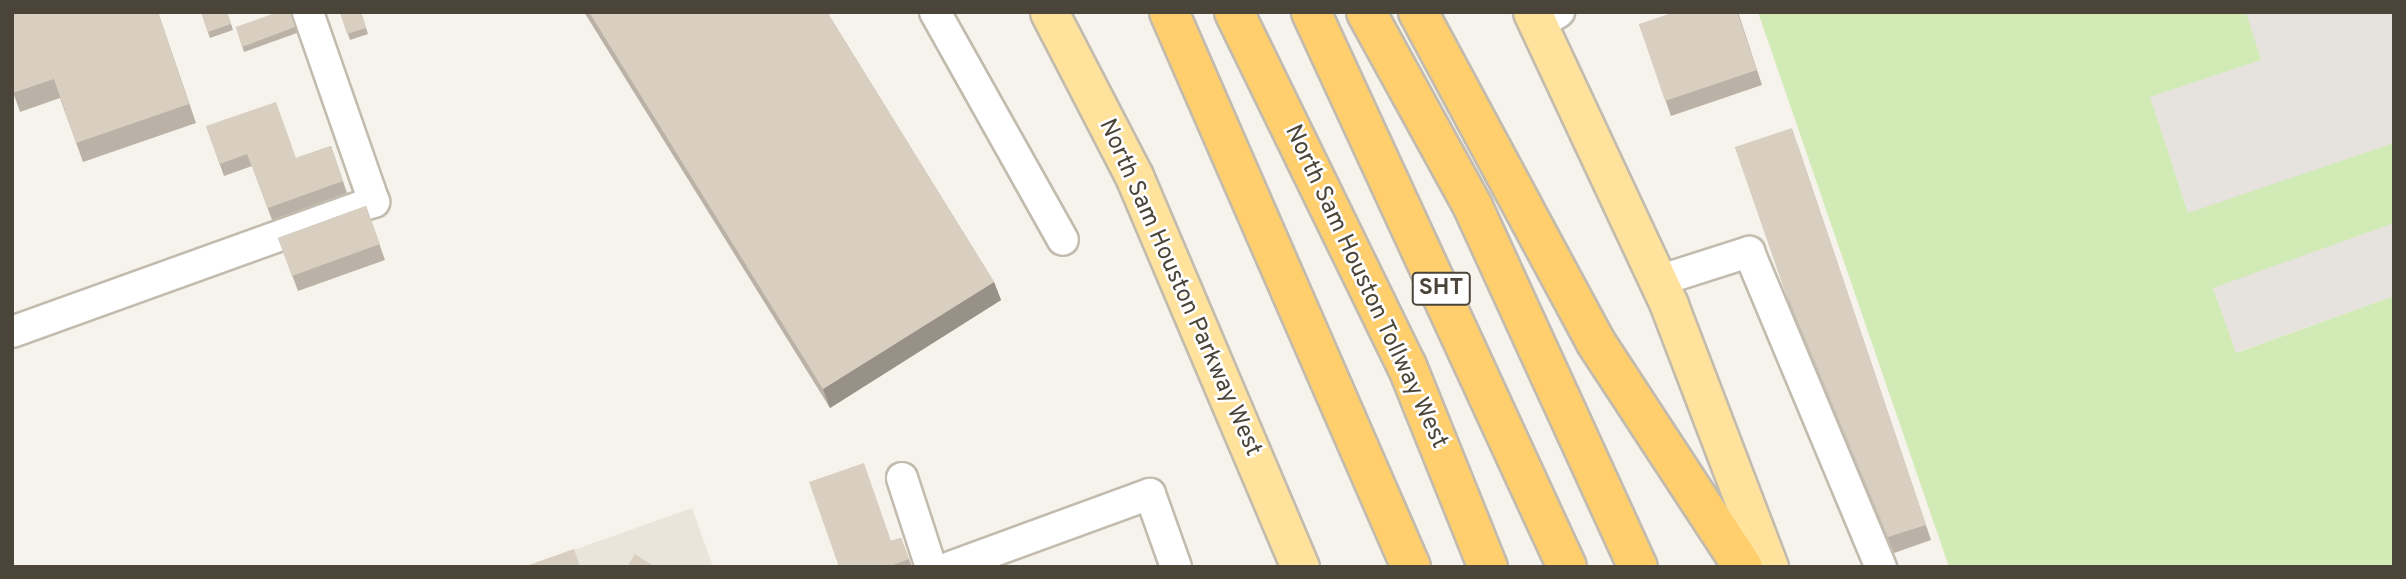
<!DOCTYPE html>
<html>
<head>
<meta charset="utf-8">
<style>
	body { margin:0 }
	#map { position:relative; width:2406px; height:579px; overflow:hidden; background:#f6f3ec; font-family:Overpass,sans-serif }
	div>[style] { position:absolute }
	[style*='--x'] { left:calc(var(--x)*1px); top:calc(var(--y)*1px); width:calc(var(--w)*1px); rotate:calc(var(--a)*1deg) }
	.residential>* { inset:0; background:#eae5da }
	.industrial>* { inset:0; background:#e6e2dd }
	.green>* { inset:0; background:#d2eab5 }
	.roads { filter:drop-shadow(2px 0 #c2bbae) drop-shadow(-2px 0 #c2bbae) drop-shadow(0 2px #c2bbae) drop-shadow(0 -2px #c2bbae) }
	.minor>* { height:30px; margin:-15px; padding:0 15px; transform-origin:15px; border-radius:15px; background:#fff }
	.major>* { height:37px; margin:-18.5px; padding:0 18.5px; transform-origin:18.5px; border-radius:18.5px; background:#ffe39c }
	.highway>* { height:38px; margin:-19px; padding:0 19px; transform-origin:19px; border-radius:19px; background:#ffcf6e }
	.wall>* { inset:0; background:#bab2a6 }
	.shaded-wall>* { inset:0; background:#979187 }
	.building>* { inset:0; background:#d8cfc1 }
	span { translate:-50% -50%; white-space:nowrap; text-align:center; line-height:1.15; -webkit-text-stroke:5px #fff; paint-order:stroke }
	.shield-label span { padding:2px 5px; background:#fff; border:2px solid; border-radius:5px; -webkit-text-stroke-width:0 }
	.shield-label { font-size:23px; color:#4b4439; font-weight:700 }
	.street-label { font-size:24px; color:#4b4439 }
	.frame { position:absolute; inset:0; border:14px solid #4b4439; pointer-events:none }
</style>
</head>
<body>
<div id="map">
	<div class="residential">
		<i style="clip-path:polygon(692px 508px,713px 567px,526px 567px)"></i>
	</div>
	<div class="industrial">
		<i style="clip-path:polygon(2121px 12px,2394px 12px,2394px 296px,2235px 353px)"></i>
	</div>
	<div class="green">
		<i style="clip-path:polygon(1758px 12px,2246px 12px,2261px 60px,2150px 97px,2188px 213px,2394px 143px,2394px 223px,2213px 288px,2236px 353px,2394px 296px,2394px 567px,1949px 567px)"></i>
	</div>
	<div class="roads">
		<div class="minor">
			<i style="--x:935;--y:12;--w:261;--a:60.7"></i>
			<i style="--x:1538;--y:25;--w:25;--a:-32"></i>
			<i style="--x:1658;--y:281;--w:96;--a:-17.7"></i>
			<i style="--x:1749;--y:252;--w:342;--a:67.3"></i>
			<i style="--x:12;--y:332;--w:385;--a:-19.8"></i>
			<i style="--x:374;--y:202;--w:201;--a:-109.2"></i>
			<i style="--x:902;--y:478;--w:94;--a:72"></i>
			<i style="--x:950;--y:567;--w:213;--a:-20.1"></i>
			<i style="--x:1150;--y:494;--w:77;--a:70.4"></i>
		</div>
		<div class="major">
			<i style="--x:1049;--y:12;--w:185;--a:62.6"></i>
			<i style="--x:1134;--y:176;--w:425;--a:67"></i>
			<i style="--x:1532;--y:12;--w:323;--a:64.9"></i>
			<i style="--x:1669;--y:305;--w:280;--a:69.1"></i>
		</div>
		<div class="highway">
			<i style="--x:1169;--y:12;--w:605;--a:66.44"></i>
			<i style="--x:1234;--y:12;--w:394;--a:64"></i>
			<i style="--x:1407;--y:366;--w:217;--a:68.1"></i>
			<i style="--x:1311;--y:12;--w:611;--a:65.24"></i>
			<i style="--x:1366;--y:12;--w:222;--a:61.2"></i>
			<i style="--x:1473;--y:207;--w:396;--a:65.4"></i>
			<i style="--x:1418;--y:12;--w:374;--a:61.7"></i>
			<i style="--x:1595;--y:341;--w:270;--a:56.8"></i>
		</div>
	</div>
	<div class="wall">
		<i style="clip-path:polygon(158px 12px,196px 123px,83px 162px,60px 98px,20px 112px,12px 89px)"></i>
		<i style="clip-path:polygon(201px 12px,227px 12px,233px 30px,210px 38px)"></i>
		<i style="clip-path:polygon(290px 12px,297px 33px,244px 52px,236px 27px)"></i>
		<i style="clip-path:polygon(340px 12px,361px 12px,368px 34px,350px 40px)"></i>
		<i style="clip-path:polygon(584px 12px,827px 12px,994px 282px,1001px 300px,830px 408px)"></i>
		<i style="clip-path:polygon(1738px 12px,1762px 85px,1671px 116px,1639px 24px)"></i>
		<i style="clip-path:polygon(206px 126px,296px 158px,331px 146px,347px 193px,272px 220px,252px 166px,224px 176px)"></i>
		<i style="clip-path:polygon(1797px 143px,1931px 540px,1894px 553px,1789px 302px,1735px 147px)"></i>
		<i style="clip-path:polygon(366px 206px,385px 260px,298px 291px,278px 238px)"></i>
		<i style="clip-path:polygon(901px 538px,912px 567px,839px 567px,891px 541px)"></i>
	</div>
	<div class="shaded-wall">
		<i style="clip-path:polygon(994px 282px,1001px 300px,830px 408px,823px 389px)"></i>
	</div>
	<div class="building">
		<i style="clip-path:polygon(12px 12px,158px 12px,189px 104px,76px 143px,54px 79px,13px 93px,12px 89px)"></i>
		<i style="clip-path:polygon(201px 12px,227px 12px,231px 24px,208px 32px)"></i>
		<i style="clip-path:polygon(278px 12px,290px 12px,295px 27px,242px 47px,236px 27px)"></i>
		<i style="clip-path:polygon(340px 12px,361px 12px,366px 28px,347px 34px)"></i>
		<i style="clip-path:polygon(589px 12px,827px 12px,994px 282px,823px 389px)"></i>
		<i style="clip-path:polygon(1675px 12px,1737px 12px,1757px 70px,1665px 101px,1639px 24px)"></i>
		<i style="clip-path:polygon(276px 102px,296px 158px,331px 146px,343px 181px,268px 208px,247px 154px,220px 164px,206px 126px)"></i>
		<i style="clip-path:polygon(1792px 128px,1926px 525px,1888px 537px,1783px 286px,1735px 147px)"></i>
		<i style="clip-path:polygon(366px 206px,380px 244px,292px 276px,278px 238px)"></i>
		<i style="clip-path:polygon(864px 463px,891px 541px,901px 538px,909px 559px,888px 567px,839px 567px,809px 482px)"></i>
		<i style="clip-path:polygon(574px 549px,580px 567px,526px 567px,526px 566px)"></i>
		<i style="clip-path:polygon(635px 554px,655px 567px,627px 567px)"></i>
	</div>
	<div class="shield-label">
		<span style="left:1441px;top:289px">SHT</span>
	</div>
	<div class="street-label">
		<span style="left:1365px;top:287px;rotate:65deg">North Sam Houston Tollway West</span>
		<span style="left:1179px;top:288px;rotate:66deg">North Sam Houston Parkway West</span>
	</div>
	<div class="frame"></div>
</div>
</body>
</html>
